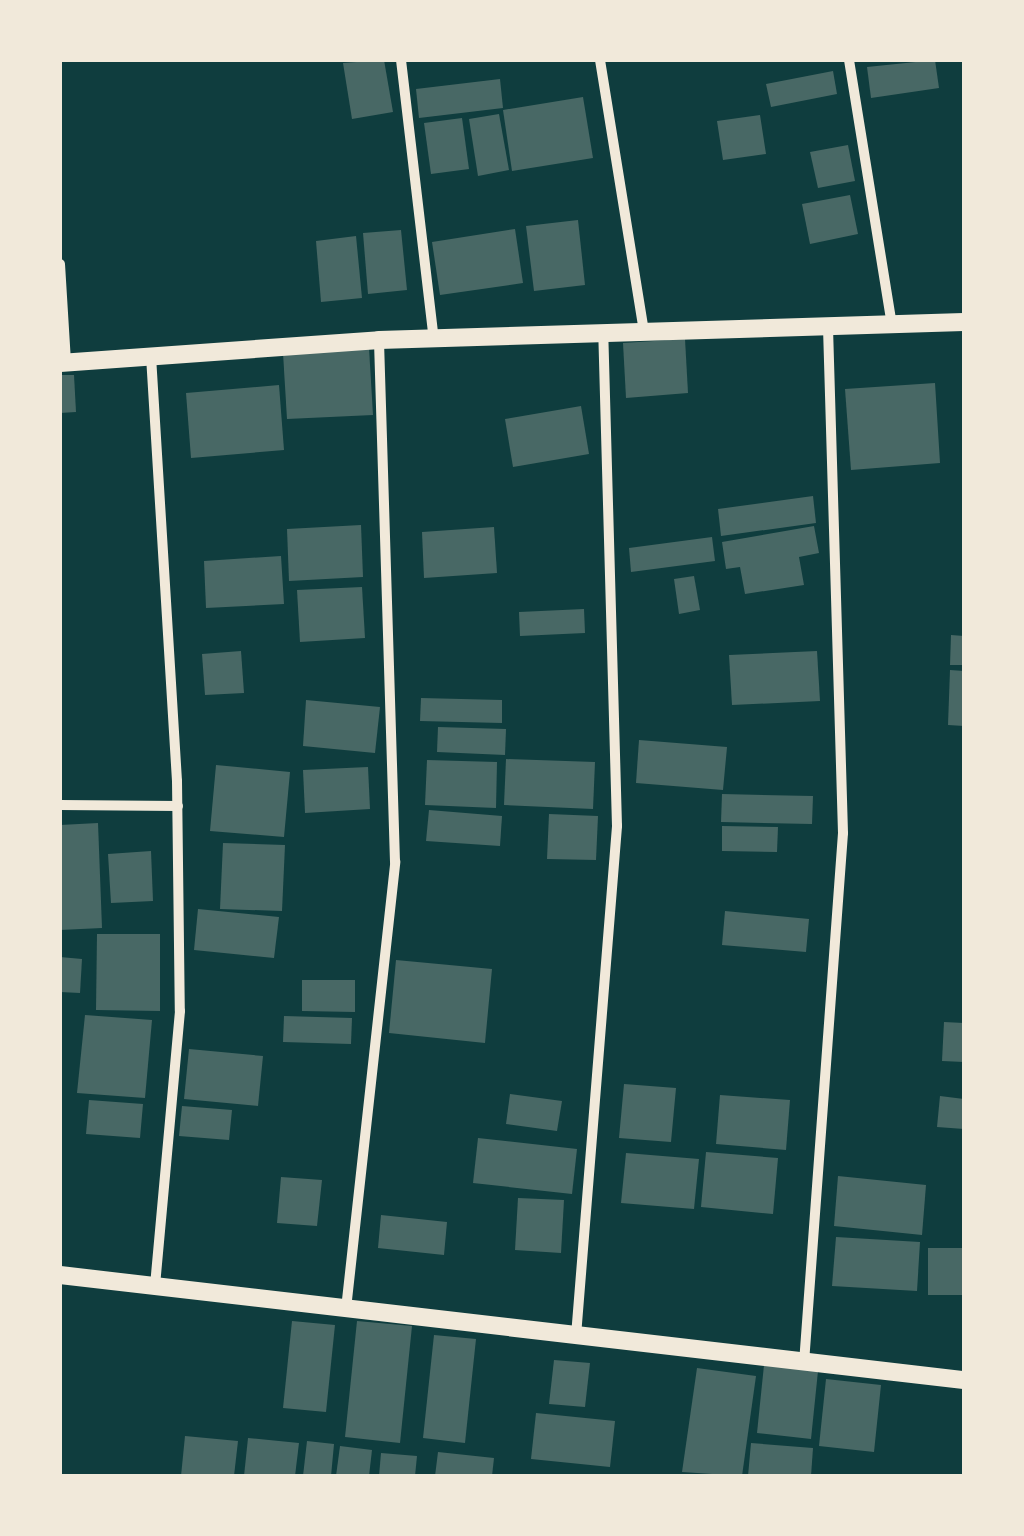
<!DOCTYPE html>
<html>
<head>
<meta charset="utf-8">
<style>
	body { margin:0 }
	#map { position:relative; width:1024px; height:1536px; overflow:hidden; background:#0f3d3e; font-family:"Fira Sans",sans-serif }
	div>[style] { position:absolute }
	[style*='--x'] { left:calc(var(--x)*1px); top:calc(var(--y)*1px); width:calc(var(--w)*1px); rotate:calc(var(--a)*1deg) }
	.building>* { inset:0; background:#486865 }
	.minor>* { height:10px; margin:-5px; padding:0 5px; transform-origin:5px; border-radius:5px; background:#f1e9da }
	.tertiary>* { height:18px; margin:-9px; padding:0 9px; transform-origin:9px; border-radius:9px; background:#f1e9da }
	span { translate:-50% -50%; white-space:nowrap; text-align:center; line-height:1.15; -webkit-text-stroke:8px #f1e9da; paint-order:stroke }
	.frame { position:absolute; inset:0; border:62px solid #f1e9da; pointer-events:none }
</style>
</head>
<body>
<div id="map">
	<div class="building">
		<i style="clip-path:polygon(384px 60px,393px 112px,352px 119px,343px 63px)"></i>
		<i style="clip-path:polygon(935px 60px,939px 88px,871px 98px,867px 67px)"></i>
		<i style="clip-path:polygon(833px 71px,837px 94px,771px 107px,766px 84px)"></i>
		<i style="clip-path:polygon(500px 79px,503px 108px,419px 118px,416px 89px)"></i>
		<i style="clip-path:polygon(583px 97px,593px 158px,512px 171px,503px 110px)"></i>
		<i style="clip-path:polygon(499px 114px,509px 170px,478px 176px,469px 119px)"></i>
		<i style="clip-path:polygon(760px 115px,766px 154px,723px 160px,717px 121px)"></i>
		<i style="clip-path:polygon(462px 118px,469px 169px,431px 174px,424px 123px)"></i>
		<i style="clip-path:polygon(848px 145px,855px 181px,818px 188px,810px 152px)"></i>
		<i style="clip-path:polygon(850px 195px,858px 234px,810px 244px,802px 204px)"></i>
		<i style="clip-path:polygon(578px 220px,585px 285px,534px 291px,526px 226px)"></i>
		<i style="clip-path:polygon(515px 229px,523px 283px,440px 295px,432px 242px)"></i>
		<i style="clip-path:polygon(401px 230px,407px 290px,368px 294px,363px 233px)"></i>
		<i style="clip-path:polygon(356px 236px,362px 298px,321px 302px,316px 241px)"></i>
		<i style="clip-path:polygon(685px 339px,688px 393px,626px 398px,623px 343px)"></i>
		<i style="clip-path:polygon(369px 348px,373px 415px,287px 419px,283px 353px)"></i>
		<i style="clip-path:polygon(60px 375px,74px 375px,76px 412px,60px 413px)"></i>
		<i style="clip-path:polygon(935px 383px,940px 463px,851px 470px,845px 389px)"></i>
		<i style="clip-path:polygon(279px 385px,284px 450px,191px 458px,186px 393px)"></i>
		<i style="clip-path:polygon(581px 406px,589px 454px,513px 467px,505px 419px)"></i>
		<i style="clip-path:polygon(813px 496px,816px 523px,721px 536px,718px 509px)"></i>
		<i style="clip-path:polygon(361px 525px,363px 577px,289px 581px,287px 529px)"></i>
		<i style="clip-path:polygon(814px 526px,819px 553px,799px 557px,804px 585px,745px 594px,740px 567px,726px 569px,722px 542px)"></i>
		<i style="clip-path:polygon(494px 527px,497px 573px,424px 578px,422px 532px)"></i>
		<i style="clip-path:polygon(712px 537px,715px 561px,631px 572px,629px 548px)"></i>
		<i style="clip-path:polygon(281px 556px,284px 604px,206px 608px,204px 561px)"></i>
		<i style="clip-path:polygon(694px 576px,700px 610px,679px 614px,674px 579px)"></i>
		<i style="clip-path:polygon(362px 587px,365px 638px,300px 642px,297px 590px)"></i>
		<i style="clip-path:polygon(584px 609px,585px 633px,520px 636px,519px 612px)"></i>
		<i style="clip-path:polygon(951px 635px,964px 636px,964px 665px,950px 665px)"></i>
		<i style="clip-path:polygon(241px 651px,244px 693px,205px 695px,202px 654px)"></i>
		<i style="clip-path:polygon(817px 651px,820px 701px,732px 705px,729px 655px)"></i>
		<i style="clip-path:polygon(950px 670px,964px 671px,964px 726px,948px 725px)"></i>
		<i style="clip-path:polygon(421px 698px,502px 700px,502px 723px,420px 721px)"></i>
		<i style="clip-path:polygon(306px 700px,380px 707px,375px 753px,303px 746px)"></i>
		<i style="clip-path:polygon(438px 727px,506px 729px,505px 755px,437px 752px)"></i>
		<i style="clip-path:polygon(639px 740px,727px 747px,723px 790px,636px 783px)"></i>
		<i style="clip-path:polygon(506px 759px,595px 762px,593px 809px,504px 805px)"></i>
		<i style="clip-path:polygon(427px 760px,497px 762px,496px 808px,425px 805px)"></i>
		<i style="clip-path:polygon(216px 765px,290px 772px,284px 837px,210px 831px)"></i>
		<i style="clip-path:polygon(368px 767px,370px 809px,305px 813px,303px 770px)"></i>
		<i style="clip-path:polygon(722px 794px,813px 796px,812px 824px,721px 822px)"></i>
		<i style="clip-path:polygon(429px 810px,502px 816px,500px 846px,426px 841px)"></i>
		<i style="clip-path:polygon(549px 814px,598px 816px,596px 860px,547px 859px)"></i>
		<i style="clip-path:polygon(98px 823px,102px 928px,60px 930px,60px 825px)"></i>
		<i style="clip-path:polygon(722px 826px,778px 827px,777px 852px,722px 851px)"></i>
		<i style="clip-path:polygon(223px 843px,285px 845px,282px 911px,220px 909px)"></i>
		<i style="clip-path:polygon(151px 851px,153px 901px,111px 903px,108px 854px)"></i>
		<i style="clip-path:polygon(198px 909px,279px 917px,274px 958px,194px 950px)"></i>
		<i style="clip-path:polygon(725px 911px,809px 919px,806px 952px,722px 945px)"></i>
		<i style="clip-path:polygon(97px 934px,160px 934px,160px 1011px,96px 1010px)"></i>
		<i style="clip-path:polygon(60px 957px,82px 959px,80px 993px,60px 992px)"></i>
		<i style="clip-path:polygon(396px 960px,492px 969px,485px 1043px,389px 1033px)"></i>
		<i style="clip-path:polygon(302px 980px,355px 980px,355px 1012px,302px 1011px)"></i>
		<i style="clip-path:polygon(85px 1015px,152px 1020px,145px 1098px,77px 1093px)"></i>
		<i style="clip-path:polygon(284px 1016px,352px 1018px,351px 1044px,283px 1042px)"></i>
		<i style="clip-path:polygon(944px 1022px,964px 1023px,964px 1062px,942px 1061px)"></i>
		<i style="clip-path:polygon(189px 1049px,263px 1056px,258px 1106px,184px 1099px)"></i>
		<i style="clip-path:polygon(624px 1084px,676px 1088px,671px 1142px,619px 1138px)"></i>
		<i style="clip-path:polygon(510px 1094px,562px 1101px,557px 1131px,506px 1124px)"></i>
		<i style="clip-path:polygon(720px 1095px,790px 1100px,786px 1150px,716px 1144px)"></i>
		<i style="clip-path:polygon(940px 1096px,964px 1099px,964px 1129px,937px 1127px)"></i>
		<i style="clip-path:polygon(89px 1100px,143px 1104px,140px 1138px,86px 1134px)"></i>
		<i style="clip-path:polygon(182px 1106px,232px 1110px,229px 1140px,179px 1136px)"></i>
		<i style="clip-path:polygon(478px 1138px,577px 1149px,572px 1194px,473px 1183px)"></i>
		<i style="clip-path:polygon(706px 1152px,778px 1158px,773px 1214px,701px 1207px)"></i>
		<i style="clip-path:polygon(626px 1153px,699px 1159px,694px 1209px,621px 1203px)"></i>
		<i style="clip-path:polygon(838px 1176px,926px 1185px,922px 1235px,834px 1226px)"></i>
		<i style="clip-path:polygon(281px 1177px,322px 1180px,317px 1226px,277px 1223px)"></i>
		<i style="clip-path:polygon(518px 1198px,564px 1200px,561px 1253px,515px 1250px)"></i>
		<i style="clip-path:polygon(381px 1215px,447px 1222px,444px 1255px,378px 1248px)"></i>
		<i style="clip-path:polygon(836px 1237px,920px 1242px,917px 1291px,832px 1286px)"></i>
		<i style="clip-path:polygon(928px 1248px,963px 1248px,963px 1295px,928px 1295px)"></i>
		<i style="clip-path:polygon(292px 1321px,335px 1325px,326px 1412px,283px 1408px)"></i>
		<i style="clip-path:polygon(357px 1321px,412px 1326px,400px 1443px,345px 1437px)"></i>
		<i style="clip-path:polygon(434px 1335px,476px 1339px,465px 1443px,423px 1438px)"></i>
		<i style="clip-path:polygon(554px 1360px,590px 1363px,585px 1407px,549px 1404px)"></i>
		<i style="clip-path:polygon(764px 1365px,818px 1371px,811px 1439px,757px 1433px)"></i>
		<i style="clip-path:polygon(697px 1368px,756px 1376px,742px 1476px,682px 1472px)"></i>
		<i style="clip-path:polygon(826px 1379px,881px 1385px,874px 1452px,819px 1446px)"></i>
		<i style="clip-path:polygon(536px 1413px,615px 1421px,610px 1467px,531px 1459px)"></i>
		<i style="clip-path:polygon(185px 1436px,238px 1441px,234px 1476px,181px 1476px)"></i>
		<i style="clip-path:polygon(248px 1438px,299px 1443px,295px 1476px,244px 1476px)"></i>
		<i style="clip-path:polygon(307px 1441px,334px 1444px,331px 1476px,303px 1476px)"></i>
		<i style="clip-path:polygon(751px 1443px,813px 1448px,811px 1476px,748px 1476px)"></i>
		<i style="clip-path:polygon(340px 1446px,372px 1450px,369px 1476px,336px 1476px)"></i>
		<i style="clip-path:polygon(438px 1452px,494px 1458px,492px 1476px,435px 1476px)"></i>
		<i style="clip-path:polygon(381px 1453px,417px 1456px,415px 1476px,379px 1476px)"></i>
	</div>
	<div class="minor">
		<i style="--x:401;--y:60;--w:281;--a:83.3"></i>
		<i style="--x:600;--y:60;--w:277;--a:80.8"></i>
		<i style="--x:849;--y:60;--w:268;--a:80.8"></i>
		<i style="--x:60;--y:264;--w:98;--a:86.5"></i>
		<i style="--x:151;--y:356;--w:426;--a:86.5"></i>
		<i style="--x:177;--y:781;--w:230;--a:89.3"></i>
		<i style="--x:180;--y:1011;--w:277;--a:95.2"></i>
		<i style="--x:60;--y:805;--w:118;--a:0.5"></i>
		<i style="--x:346;--y:1309;--w:450;--a:-83.7"></i>
		<i style="--x:395;--y:862;--w:522;--a:-91.76"></i>
		<i style="--x:576;--y:1336;--w:512;--a:-85.4"></i>
		<i style="--x:617;--y:826;--w:492;--a:-91.6"></i>
		<i style="--x:804;--y:1363;--w:531;--a:-85.79"></i>
		<i style="--x:843;--y:833;--w:506;--a:-91.7"></i>
	</div>
	<div class="tertiary">
		<i style="--x:60;--y:363;--w:320;--a:-4.1"></i>
		<i style="--x:379;--y:340;--w:585;--a:-1.76"></i>
		<i style="--x:60;--y:1275;--w:910;--a:6.63"></i>
	</div>
	<div class="frame"></div>
</div>
</body>
</html>
